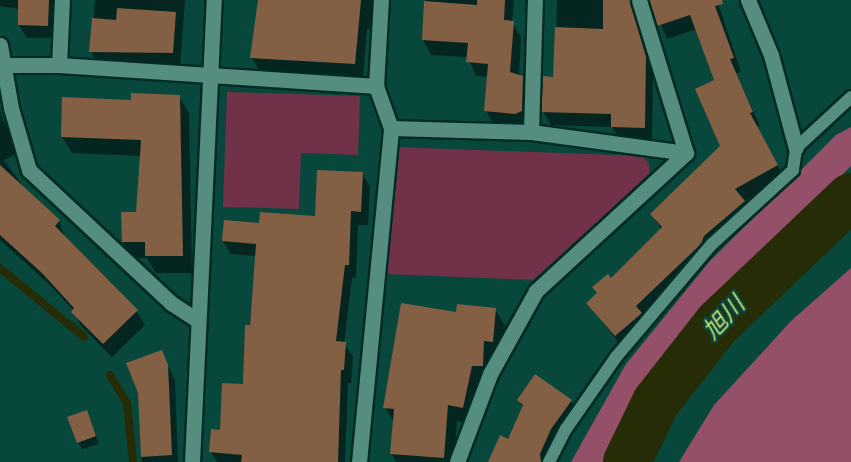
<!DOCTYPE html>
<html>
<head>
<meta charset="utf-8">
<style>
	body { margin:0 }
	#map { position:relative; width:851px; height:462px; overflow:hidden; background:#08473c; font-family:"Alegreya Sans","Noto Sans JP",sans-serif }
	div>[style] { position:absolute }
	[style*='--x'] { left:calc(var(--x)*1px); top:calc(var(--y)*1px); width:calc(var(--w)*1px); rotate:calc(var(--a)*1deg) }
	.green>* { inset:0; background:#713149 }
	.forest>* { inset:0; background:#955069 }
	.shadow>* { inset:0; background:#0007 }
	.stream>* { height:8px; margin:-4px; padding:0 4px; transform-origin:4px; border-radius:4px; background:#262c05 }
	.river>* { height:48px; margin:-24px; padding:0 24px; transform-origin:24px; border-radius:24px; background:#262c05 }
	.building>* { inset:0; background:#835f44 }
	.roads { filter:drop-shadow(2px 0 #002b23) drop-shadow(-2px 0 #002b23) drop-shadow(0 2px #002b23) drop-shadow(0 -2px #002b23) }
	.service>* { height:12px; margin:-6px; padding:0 6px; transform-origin:6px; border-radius:6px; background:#568d81 }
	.minor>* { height:15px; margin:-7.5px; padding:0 7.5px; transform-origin:7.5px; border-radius:7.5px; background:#568d81 }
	span { translate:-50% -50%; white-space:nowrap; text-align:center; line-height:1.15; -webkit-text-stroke:4.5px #08473c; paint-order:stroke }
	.water-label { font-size:24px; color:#c7da76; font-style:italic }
</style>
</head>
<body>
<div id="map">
	<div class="green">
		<i style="clip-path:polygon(227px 92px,360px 96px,358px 155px,301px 153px,299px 209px,223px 207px)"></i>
		<i style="clip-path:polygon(397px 147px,643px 156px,649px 164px,650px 178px,533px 280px,385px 274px)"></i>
	</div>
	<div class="forest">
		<i style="clip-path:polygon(851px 127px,851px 166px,725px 295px,642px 399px,609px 462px,571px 462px,626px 364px,709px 262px,836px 135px)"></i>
		<i style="clip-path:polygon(851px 268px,851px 462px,679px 462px,714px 405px,791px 321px)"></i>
	</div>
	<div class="shadow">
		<i style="clip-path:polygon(0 0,56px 0,55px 38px,27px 38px,19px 25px,20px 9px,0 6px)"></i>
		<i style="clip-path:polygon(95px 0,185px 0,180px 67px,99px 66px,91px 51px)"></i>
		<i style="clip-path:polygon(259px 0,376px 0,374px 29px,367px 29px,363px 78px,260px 72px,252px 58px)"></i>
		<i style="clip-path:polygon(426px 0,514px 0,512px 22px,521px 37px,519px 76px,530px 92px,529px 125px,494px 125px,486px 111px,489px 77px,476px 76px,468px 57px,431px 55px,423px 40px)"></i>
		<i style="clip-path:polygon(557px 0,629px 0,653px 72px,652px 141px,620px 140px,612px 127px,551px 125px,543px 111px,555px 78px)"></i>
		<i style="clip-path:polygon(651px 0,717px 0,741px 72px,736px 73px,760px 126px,756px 127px,785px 179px,744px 202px,752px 216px,711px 250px,709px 258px,644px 319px,624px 349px,588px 303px,662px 230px,652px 215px,721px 147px,716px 81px,697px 29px,667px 39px)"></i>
		<i style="clip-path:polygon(179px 96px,189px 113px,192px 273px,156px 273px,147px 258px,133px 258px,123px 242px,137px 213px,142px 156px,72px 153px,62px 137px,132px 102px)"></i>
		<i style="clip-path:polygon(0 111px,17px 154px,4px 160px,28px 193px,59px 221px,65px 238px,136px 311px,145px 325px,112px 357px,81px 326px,74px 311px,52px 287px,0 240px)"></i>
		<i style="clip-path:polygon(362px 173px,370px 187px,368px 225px,358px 225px,356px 278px,352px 278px,344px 343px,353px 357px,351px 383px,348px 383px,345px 462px,217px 462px,211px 452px,244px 385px,256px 256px,231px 254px,223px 241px,260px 225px,316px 218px)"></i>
		<i style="clip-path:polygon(495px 309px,505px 326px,502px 358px,472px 424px,457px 421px,454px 462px,396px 462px,391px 453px,394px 423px,385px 407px,457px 314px)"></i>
		<i style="clip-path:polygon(161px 352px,175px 380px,178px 462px,142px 462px,139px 392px)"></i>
		<i style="clip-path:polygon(519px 400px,571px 401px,579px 415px,551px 462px,489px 462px,508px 441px,523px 408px)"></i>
		<i style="clip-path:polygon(90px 419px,99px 444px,82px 449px,78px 442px)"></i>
	</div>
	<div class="stream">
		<i style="--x:0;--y:268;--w:109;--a:39.4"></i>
		<i style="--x:110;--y:375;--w:33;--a:59"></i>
		<i style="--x:127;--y:403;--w:59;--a:84.2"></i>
	</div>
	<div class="river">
		<i style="--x:627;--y:462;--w:67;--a:-64.2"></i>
		<i style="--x:656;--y:402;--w:100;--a:-51.9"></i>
		<i style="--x:718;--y:323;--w:183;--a:-43.5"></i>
	</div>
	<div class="building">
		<i style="clip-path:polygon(18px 0,49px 0,48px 26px,18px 25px)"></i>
		<i style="clip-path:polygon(258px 0,361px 0,355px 64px,250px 58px)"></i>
		<i style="clip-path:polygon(477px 0,505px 0,504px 20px,514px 21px,510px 72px,523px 76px,522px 111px,515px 114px,484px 111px,488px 64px,466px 62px,468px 43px,422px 40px,424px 1px,477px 5px)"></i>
		<i style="clip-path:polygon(603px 0,630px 0,646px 57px,645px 128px,611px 127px,611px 114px,541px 112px,542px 76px,553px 77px,555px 27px,603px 29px)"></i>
		<i style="clip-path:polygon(649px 0,722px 0,723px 4px,715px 6px,734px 58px,730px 59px,753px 112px,750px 113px,778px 165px,735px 189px,745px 201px,704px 236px,701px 244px,636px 306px,642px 313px,615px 336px,586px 303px,597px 293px,592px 287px,608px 274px,611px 278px,662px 227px,650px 214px,720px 146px,695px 89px,714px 80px,690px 15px,657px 26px)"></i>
		<i style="clip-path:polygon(117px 8px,176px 12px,173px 53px,89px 52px,92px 18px,116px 20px)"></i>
		<i style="clip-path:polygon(131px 93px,180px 95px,183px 256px,145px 256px,145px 242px,122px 242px,121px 212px,136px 212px,141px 140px,61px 137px,62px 97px,131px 100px)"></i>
		<i style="clip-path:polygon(0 165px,60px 220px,55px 226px,138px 310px,103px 344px,71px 312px,74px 308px,42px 273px,0 235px)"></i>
		<i style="clip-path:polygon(317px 170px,363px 172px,361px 212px,351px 211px,349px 265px,345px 265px,336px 341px,346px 342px,344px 370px,341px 370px,338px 462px,241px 462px,242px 455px,209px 452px,211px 429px,220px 430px,222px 383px,243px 384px,245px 325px,250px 325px,256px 244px,222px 241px,224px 220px,259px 223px,260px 212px,315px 216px)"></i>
		<i style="clip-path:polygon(401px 303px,456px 312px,457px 304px,496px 308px,493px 342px,484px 341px,483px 366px,472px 366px,463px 408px,448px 405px,444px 458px,390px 454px,394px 409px,383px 408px)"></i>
		<i style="clip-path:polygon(162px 350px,168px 365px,172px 455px,141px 457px,138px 393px,126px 363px)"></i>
		<i style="clip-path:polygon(535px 374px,572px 400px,551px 429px,540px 454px,541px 462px,488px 462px,500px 435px,508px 439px,523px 405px,517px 400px)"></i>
		<i style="clip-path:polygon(87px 410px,96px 436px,77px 443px,67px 417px)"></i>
	</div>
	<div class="roads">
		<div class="service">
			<i style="--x:549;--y:462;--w:37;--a:-63"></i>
			<i style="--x:566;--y:429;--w:88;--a:-55.2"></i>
			<i style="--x:616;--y:357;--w:147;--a:-49.7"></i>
			<i style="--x:711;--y:245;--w:111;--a:-42.4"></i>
			<i style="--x:793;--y:170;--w:22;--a:-82"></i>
			<i style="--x:796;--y:148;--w:75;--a:-42.8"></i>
		</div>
		<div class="minor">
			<i style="--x:748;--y:0;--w:60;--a:67.3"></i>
			<i style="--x:771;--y:55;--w:96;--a:75"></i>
			<i style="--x:0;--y:45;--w:64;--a:80.1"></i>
			<i style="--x:11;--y:108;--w:65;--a:73.8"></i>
			<i style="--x:29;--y:170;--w:195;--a:43.1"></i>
			<i style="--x:171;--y:303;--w:31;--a:33"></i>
			<i style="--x:6;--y:65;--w:53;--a:0"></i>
			<i style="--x:59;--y:65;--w:318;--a:3.8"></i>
			<i style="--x:59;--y:65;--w:65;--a:-87.4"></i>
			<i style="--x:391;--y:128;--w:140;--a:1.6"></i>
			<i style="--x:531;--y:132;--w:156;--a:7.7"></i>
			<i style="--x:531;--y:132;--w:132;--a:-88.3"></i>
			<i style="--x:192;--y:462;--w:463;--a:-87.3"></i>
			<i style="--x:359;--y:462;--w:336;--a:-84.5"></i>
			<i style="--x:391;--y:128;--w:45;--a:-109.7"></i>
			<i style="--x:376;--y:86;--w:86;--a:-86.7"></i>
			<i style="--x:457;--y:462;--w:94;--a:-69.4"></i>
			<i style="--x:490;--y:374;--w:95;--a:-61"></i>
			<i style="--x:536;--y:291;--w:204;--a:-42.6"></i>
			<i style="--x:686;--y:153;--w:160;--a:-107.1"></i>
		</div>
	</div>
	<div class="water-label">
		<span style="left:725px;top:319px;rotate:-47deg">旭川</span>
	</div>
</div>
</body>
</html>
